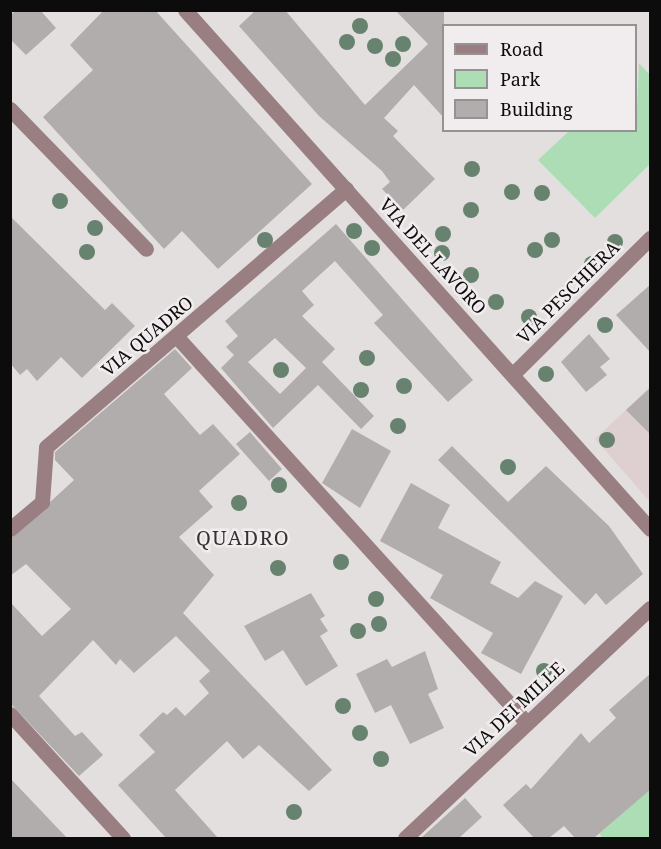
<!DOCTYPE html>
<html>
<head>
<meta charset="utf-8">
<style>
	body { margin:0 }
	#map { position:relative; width:661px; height:849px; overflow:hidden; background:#e4dfdf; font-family:"Noto Serif",serif }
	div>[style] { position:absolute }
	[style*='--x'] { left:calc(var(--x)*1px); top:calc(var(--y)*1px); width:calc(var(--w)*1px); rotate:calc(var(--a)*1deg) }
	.built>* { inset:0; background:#ded0d1 }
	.green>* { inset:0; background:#adddb5 }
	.building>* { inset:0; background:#b1adad }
	.minor>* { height:15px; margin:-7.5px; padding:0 7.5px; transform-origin:7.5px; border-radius:7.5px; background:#9a7f82 }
	.trees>* { width:16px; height:16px; margin:-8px; border-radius:50%; background:#67836f }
	span { translate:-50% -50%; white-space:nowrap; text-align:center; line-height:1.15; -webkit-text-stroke:5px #f1eced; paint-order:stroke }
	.street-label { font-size:18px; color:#0d0c0c }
	.neighbourhood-label { font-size:20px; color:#353232; letter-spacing:1.5px }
	.frame { position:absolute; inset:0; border:12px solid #0d0c0c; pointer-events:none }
	.legend { position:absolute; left:442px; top:24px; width:195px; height:108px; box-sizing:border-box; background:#f1eced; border:2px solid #969293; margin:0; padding:8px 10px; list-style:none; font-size:18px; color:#0d0c0c }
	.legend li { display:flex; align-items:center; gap:12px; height:30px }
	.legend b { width:30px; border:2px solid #969293 }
</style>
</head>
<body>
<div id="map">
	<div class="built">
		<i style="clip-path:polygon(650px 387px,650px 502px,595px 439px)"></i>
	</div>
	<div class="green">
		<i style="clip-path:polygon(639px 63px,650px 75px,650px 164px,595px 218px,538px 160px,569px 131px,636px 130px)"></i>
		<i style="clip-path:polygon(650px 789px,650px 838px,603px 838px,599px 834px)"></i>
	</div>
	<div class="building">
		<i style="clip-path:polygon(16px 10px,40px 10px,56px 28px,26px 55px,10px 39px,10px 16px)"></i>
		<i style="clip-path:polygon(104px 10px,155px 10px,312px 184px,218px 269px,182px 231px,164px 249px,43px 117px,93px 70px,70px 45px)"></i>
		<i style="clip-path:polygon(256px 10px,285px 10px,365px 105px,428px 44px,395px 10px,444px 10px,444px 118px,414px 85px,384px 118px,398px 131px,393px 136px,435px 179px,403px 210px,382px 189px,390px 182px,382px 171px,319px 116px,239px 26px)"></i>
		<i style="clip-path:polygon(10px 216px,105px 310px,112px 303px,135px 326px,82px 378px,61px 357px,37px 381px,27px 369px,20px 375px,10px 363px)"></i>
		<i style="clip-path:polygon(evenodd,336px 224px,473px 380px,448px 402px,374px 323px,383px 315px,335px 261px,302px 291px,314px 305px,302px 316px,335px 349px,322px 362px,374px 416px,361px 429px,318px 385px,273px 428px,221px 368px,234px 355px,226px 347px,238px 336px,225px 321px,336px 224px,275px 338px,306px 368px,280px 394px,248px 362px,275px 338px)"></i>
		<i style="clip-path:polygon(651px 284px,651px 353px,616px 315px)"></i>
		<i style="clip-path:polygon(589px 334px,610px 359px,600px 367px,607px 375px,586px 392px,561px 362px)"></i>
		<i style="clip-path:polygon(175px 349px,192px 368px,164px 394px,200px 435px,213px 424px,240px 454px,199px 491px,213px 507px,179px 537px,214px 575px,183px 613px,332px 770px,309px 791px,259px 745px,243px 759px,227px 741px,175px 790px,218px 838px,166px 838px,118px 785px,155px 752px,139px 735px,163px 712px,167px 715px,176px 707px,185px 716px,209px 693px,199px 681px,210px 671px,176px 636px,134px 673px,120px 659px,116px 665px,93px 640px,39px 696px,75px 736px,82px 732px,103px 755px,79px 776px,10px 703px,10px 602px,42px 636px,71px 609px,26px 564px,10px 576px,10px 539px,74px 480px,55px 460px,55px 452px)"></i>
		<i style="clip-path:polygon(651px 387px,651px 435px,626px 410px)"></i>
		<i style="clip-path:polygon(352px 429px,391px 451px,360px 508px,322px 483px)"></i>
		<i style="clip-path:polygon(250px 432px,282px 469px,269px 481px,236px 444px)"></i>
		<i style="clip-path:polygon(452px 446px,508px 502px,546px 466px,609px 526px,643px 574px,606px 605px,596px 593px,585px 605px,438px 460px)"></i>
		<i style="clip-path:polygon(411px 483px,450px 505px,438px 528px,501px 562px,490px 583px,518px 598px,535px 581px,563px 596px,521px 674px,481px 653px,493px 633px,430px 598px,443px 575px,380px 541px)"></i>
		<i style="clip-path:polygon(311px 593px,325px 616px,320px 619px,328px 631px,320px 636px,338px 666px,306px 686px,283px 650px,265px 661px,244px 626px)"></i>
		<i style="clip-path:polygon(425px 651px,438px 689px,428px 694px,444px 728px,410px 744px,391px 705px,375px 713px,356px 674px,387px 659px,392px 667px)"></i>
		<i style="clip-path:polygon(651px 673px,651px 789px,594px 838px,575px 838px,564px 826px,549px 838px,534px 838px,503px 805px,526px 784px,531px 789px,581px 733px,589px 743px,616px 718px,609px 710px)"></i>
		<i style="clip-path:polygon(10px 778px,67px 838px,10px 838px)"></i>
		<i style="clip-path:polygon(465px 798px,482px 817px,459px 838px,421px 838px)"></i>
	</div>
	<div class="minor">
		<i style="--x:185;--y:10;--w:697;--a:48.14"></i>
		<i style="--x:10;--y:109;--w:195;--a:45.8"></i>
		<i style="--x:177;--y:337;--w:521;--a:47.8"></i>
		<i style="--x:514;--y:373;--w:192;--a:-44.8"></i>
		<i style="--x:10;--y:529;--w:42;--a:-40.2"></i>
		<i style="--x:42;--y:502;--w:55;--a:-85.8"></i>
		<i style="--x:46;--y:447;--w:396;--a:-40.7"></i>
		<i style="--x:10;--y:714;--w:168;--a:47.7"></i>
		<i style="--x:405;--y:838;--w:336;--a:-43.2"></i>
	</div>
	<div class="trees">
		<i style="left:360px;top:26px"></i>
		<i style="left:347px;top:42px"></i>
		<i style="left:403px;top:44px"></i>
		<i style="left:375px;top:46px"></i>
		<i style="left:393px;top:59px"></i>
		<i style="left:472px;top:169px"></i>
		<i style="left:512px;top:192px"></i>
		<i style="left:542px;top:193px"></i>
		<i style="left:60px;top:201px"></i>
		<i style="left:471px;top:210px"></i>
		<i style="left:95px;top:228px"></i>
		<i style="left:354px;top:231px"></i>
		<i style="left:443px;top:234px"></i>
		<i style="left:265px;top:240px"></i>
		<i style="left:552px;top:240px"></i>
		<i style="left:615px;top:242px"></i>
		<i style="left:372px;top:248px"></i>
		<i style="left:535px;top:250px"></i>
		<i style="left:87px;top:252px"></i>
		<i style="left:442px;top:253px"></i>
		<i style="left:592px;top:264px"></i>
		<i style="left:471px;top:275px"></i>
		<i style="left:496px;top:302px"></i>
		<i style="left:529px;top:317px"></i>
		<i style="left:605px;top:325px"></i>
		<i style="left:367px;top:358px"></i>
		<i style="left:281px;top:370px"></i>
		<i style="left:546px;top:374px"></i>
		<i style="left:404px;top:386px"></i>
		<i style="left:361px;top:390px"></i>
		<i style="left:398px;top:426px"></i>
		<i style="left:607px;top:440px"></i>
		<i style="left:508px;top:467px"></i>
		<i style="left:279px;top:485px"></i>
		<i style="left:239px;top:503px"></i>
		<i style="left:341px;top:562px"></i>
		<i style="left:278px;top:568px"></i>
		<i style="left:376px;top:599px"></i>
		<i style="left:379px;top:624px"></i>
		<i style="left:358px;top:631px"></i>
		<i style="left:544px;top:671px"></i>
		<i style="left:343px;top:706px"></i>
		<i style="left:360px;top:733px"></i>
		<i style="left:381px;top:759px"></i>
		<i style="left:294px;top:812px"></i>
	</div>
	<div class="street-label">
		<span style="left:433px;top:256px;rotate:48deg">VIA DEL LAVORO</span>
		<span style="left:568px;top:292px;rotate:-45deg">VIA PESCHIERA</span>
		<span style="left:147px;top:336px;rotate:-40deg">VIA QUADRO</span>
		<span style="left:514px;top:709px;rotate:-43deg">VIA DEI MILLE</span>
	</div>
	<div class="neighbourhood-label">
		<span style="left:243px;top:537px">QUADRO</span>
	</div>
	<div class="frame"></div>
	<ul class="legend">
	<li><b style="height:8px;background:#9a7f82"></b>Road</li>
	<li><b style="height:16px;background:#adddb5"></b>Park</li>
	<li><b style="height:16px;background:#b1adad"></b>Building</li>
	</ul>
</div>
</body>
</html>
